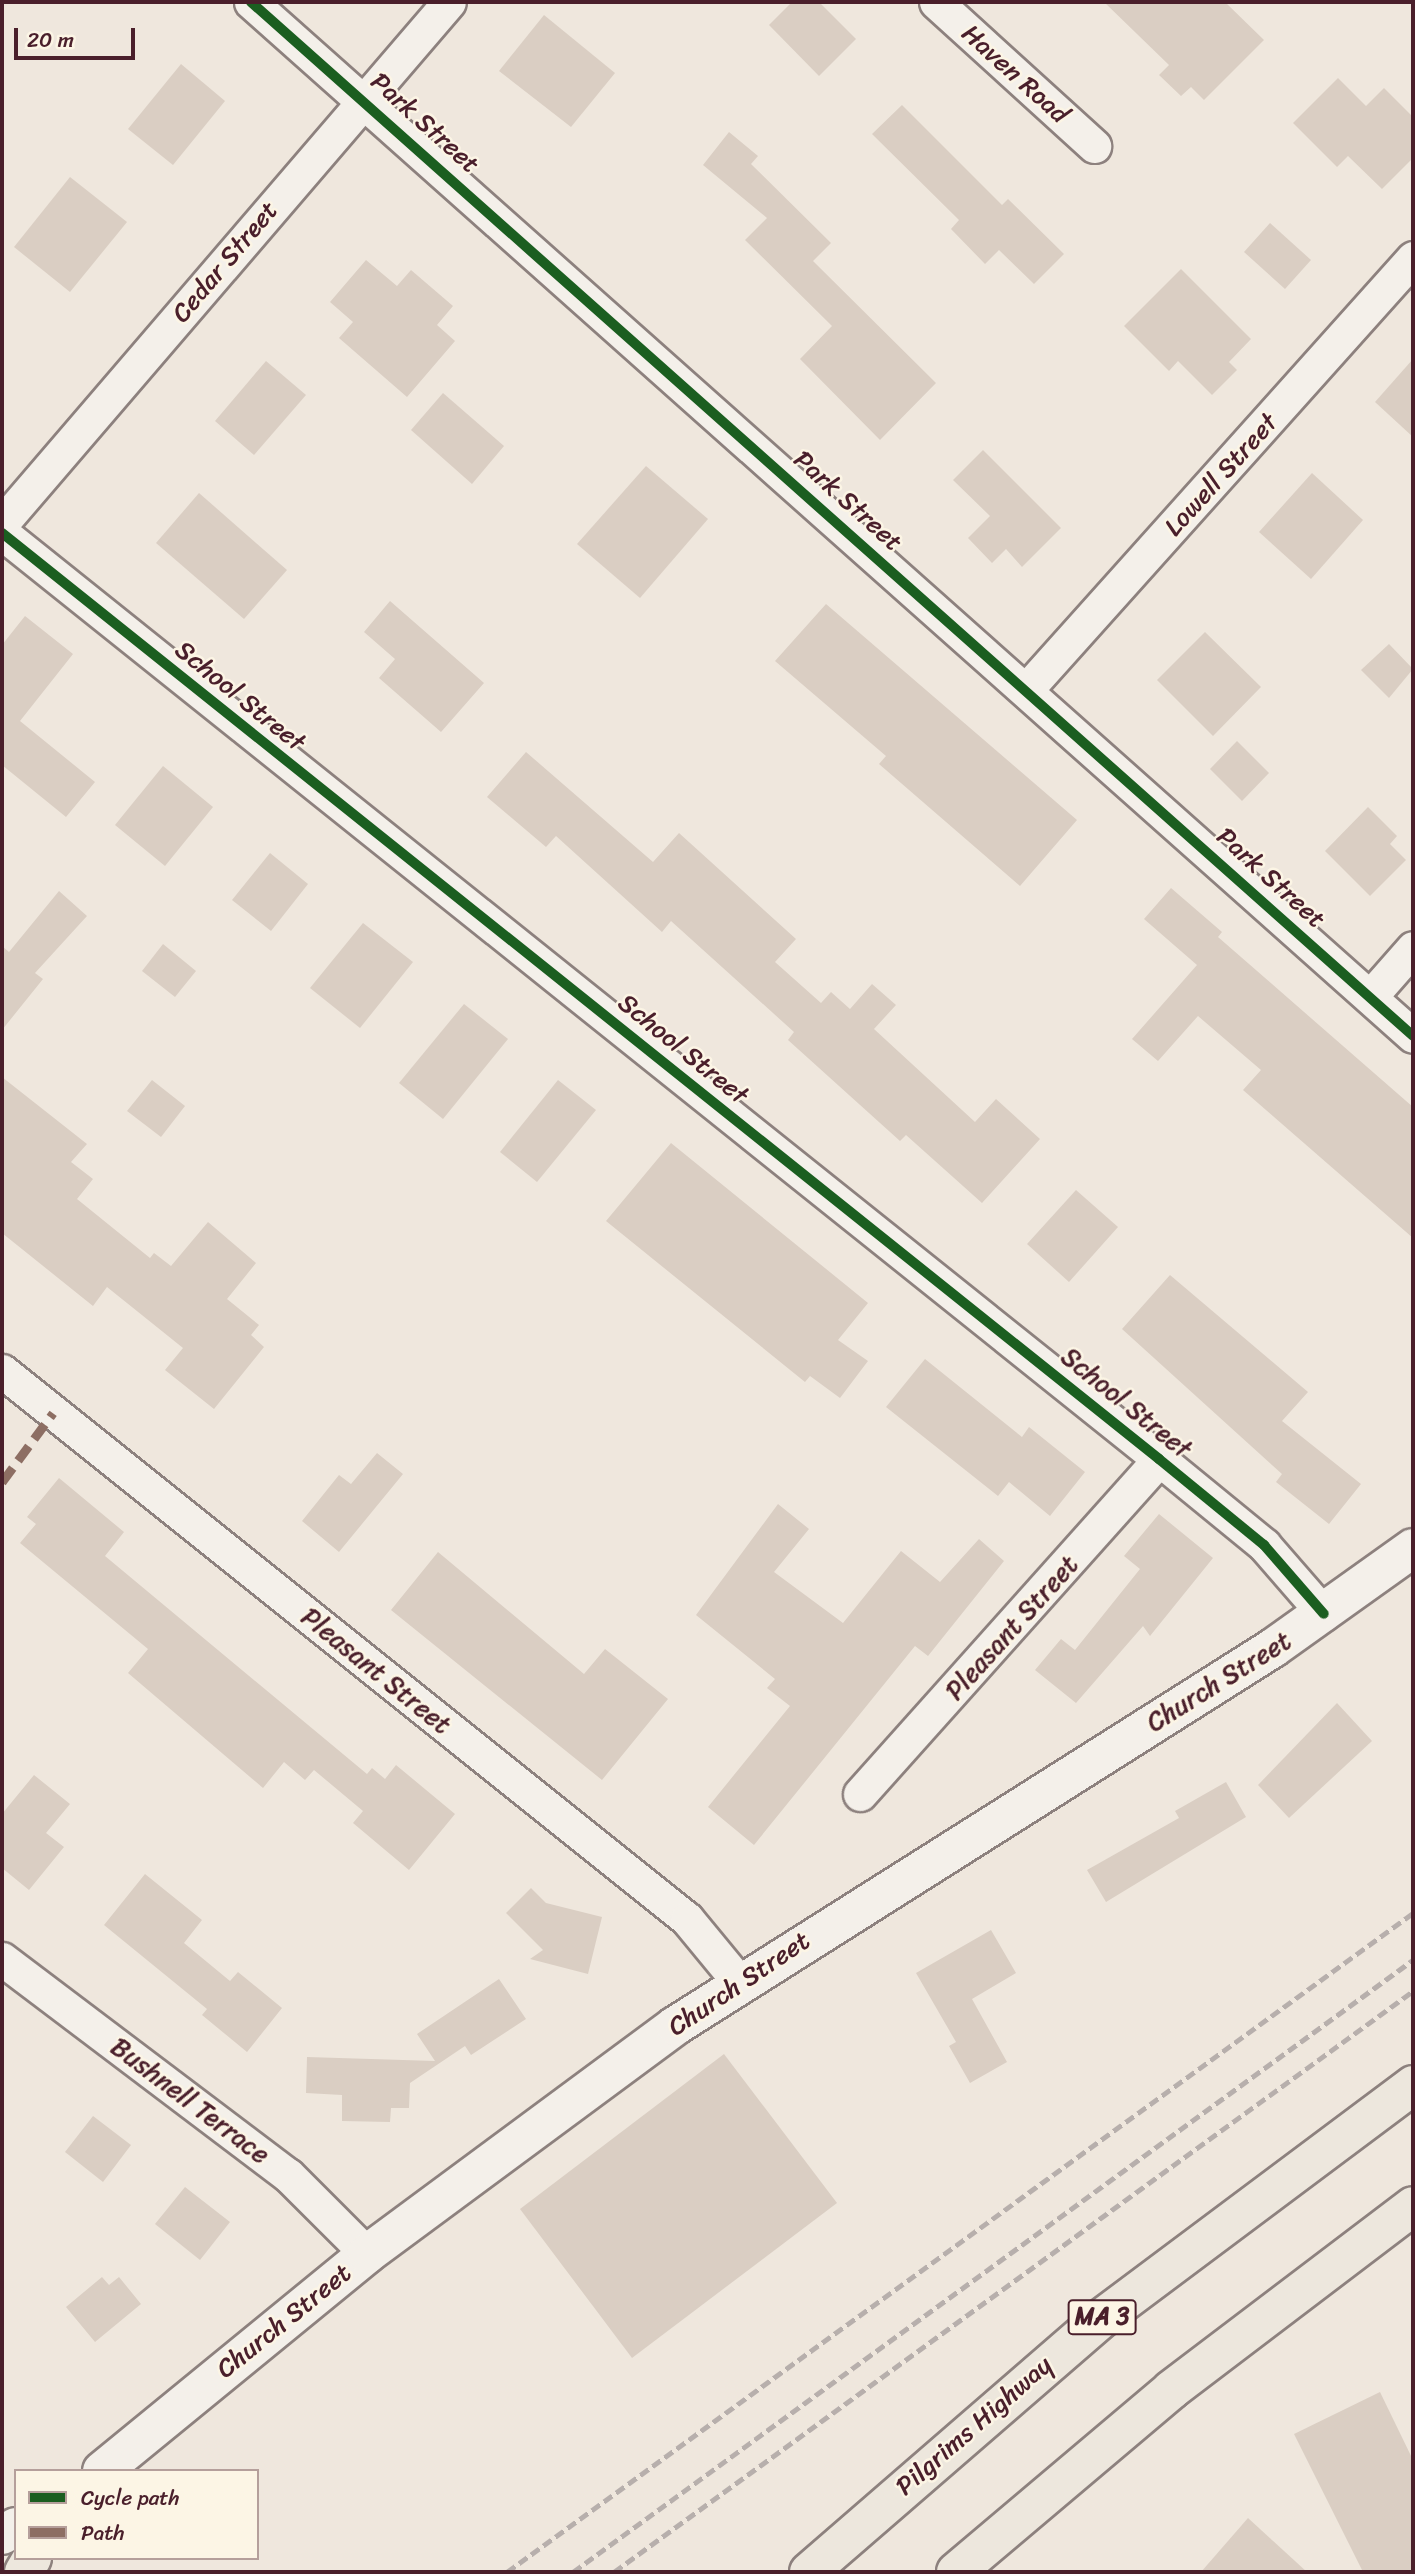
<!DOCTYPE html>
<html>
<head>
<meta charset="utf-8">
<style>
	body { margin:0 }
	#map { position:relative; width:1415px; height:2574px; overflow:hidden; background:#efe7dd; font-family:Sriracha,sans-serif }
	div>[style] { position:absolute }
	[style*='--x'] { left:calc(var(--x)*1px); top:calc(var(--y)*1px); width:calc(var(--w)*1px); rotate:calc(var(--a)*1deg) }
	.building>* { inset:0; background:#dacec3 }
	.roads { filter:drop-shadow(2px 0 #8d817e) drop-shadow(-2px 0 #8d817e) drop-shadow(0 2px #8d817e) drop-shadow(0 -2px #8d817e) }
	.minor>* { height:33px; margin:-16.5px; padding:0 16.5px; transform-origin:16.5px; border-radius:16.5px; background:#f4f0ea }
	.secondary>* { height:38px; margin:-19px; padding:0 19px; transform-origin:19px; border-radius:19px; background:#f4f0ea }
	.primary>* { height:38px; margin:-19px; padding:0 19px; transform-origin:19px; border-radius:19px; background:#ede7dd }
	.motorway>* { height:38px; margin:-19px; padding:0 19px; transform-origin:19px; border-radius:19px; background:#ede7dd }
	.rail>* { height:5px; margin-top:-2.5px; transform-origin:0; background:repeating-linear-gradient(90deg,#b7afac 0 10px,transparent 0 15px) }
	.quiet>* { height:9px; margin-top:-4.5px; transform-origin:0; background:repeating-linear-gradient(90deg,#8d6e63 0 18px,transparent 0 27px) }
	.cycleway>* { height:10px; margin:-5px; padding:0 5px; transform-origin:5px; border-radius:5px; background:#1b5e20 }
	span { translate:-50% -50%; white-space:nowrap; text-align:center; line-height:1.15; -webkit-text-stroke:5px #fcf5e5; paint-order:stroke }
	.shield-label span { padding:2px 5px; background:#fcf5e5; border:2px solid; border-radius:5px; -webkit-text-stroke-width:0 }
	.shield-label { font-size:24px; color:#4a1f2b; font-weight:700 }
	.street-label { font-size:26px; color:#4a1f2b }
	.frame { position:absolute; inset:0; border:4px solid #4a1f2b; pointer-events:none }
	.legend { position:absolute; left:14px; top:2469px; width:245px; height:91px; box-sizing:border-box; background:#fcf5e5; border:2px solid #b59f9b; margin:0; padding:9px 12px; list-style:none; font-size:21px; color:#4a1f2b }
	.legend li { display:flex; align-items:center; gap:14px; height:35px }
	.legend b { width:35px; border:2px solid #b59f9b }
	.scale { position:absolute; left:14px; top:28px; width:121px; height:32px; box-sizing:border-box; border:4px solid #4a1f2b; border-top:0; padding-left:9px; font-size:21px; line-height:24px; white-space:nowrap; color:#4a1f2b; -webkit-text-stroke:5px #fcf5e5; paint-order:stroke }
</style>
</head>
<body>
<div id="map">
	<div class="building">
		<i style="clip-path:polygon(792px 2px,819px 2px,856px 39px,819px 76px,769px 25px)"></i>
		<i style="clip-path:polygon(1104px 2px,1225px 2px,1264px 40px,1204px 100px,1191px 87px,1181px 96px,1159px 75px,1169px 65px)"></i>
		<i style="clip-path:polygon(544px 15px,615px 73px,571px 127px,499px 71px)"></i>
		<i style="clip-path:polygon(181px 64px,225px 101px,173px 165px,128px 129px)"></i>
		<i style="clip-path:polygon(1338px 78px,1366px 106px,1384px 88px,1413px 117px,1413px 158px,1382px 189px,1348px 156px,1337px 167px,1293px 123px)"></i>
		<i style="clip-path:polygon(902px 105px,1002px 205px,1008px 199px,1064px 254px,1034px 284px,999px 250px,985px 264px,951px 229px,959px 220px,872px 134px)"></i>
		<i style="clip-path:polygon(729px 132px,758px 156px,751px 164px,831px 243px,813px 261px,936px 383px,880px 440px,800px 359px,832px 326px,745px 240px,767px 218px,703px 165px)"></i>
		<i style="clip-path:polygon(70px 177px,127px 222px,70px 292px,14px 247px)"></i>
		<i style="clip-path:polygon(1270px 223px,1311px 260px,1285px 289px,1244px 252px)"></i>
		<i style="clip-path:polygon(366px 260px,397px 286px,411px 270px,453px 306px,437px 325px,455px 341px,407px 397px,339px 338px,353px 322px,330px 302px)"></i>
		<i style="clip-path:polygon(1181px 269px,1251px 339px,1229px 362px,1237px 370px,1212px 395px,1178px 361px,1169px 371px,1124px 326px)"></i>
		<i style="clip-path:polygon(1413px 359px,1413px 437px,1375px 402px)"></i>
		<i style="clip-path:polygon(266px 361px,306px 395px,254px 455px,215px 421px)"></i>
		<i style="clip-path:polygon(443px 393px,504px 446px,472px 484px,411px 430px)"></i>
		<i style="clip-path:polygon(983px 450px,1061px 528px,1022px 567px,1006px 549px,992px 563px,968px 538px,990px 516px,953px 480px)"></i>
		<i style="clip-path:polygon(646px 466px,708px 519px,640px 598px,577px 544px)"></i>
		<i style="clip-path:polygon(1312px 473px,1363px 520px,1311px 579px,1259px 532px)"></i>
		<i style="clip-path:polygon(199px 493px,287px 570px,244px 619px,156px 543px)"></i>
		<i style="clip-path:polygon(390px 601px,484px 683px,441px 732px,379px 678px,395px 659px,364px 632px)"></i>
		<i style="clip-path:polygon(826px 604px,1077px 820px,1020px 886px,879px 764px,886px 756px,775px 661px)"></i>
		<i style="clip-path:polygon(25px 616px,73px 654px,20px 721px,95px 782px,66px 817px,2px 765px,2px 645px)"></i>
		<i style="clip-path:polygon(1205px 632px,1261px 687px,1213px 736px,1157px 680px)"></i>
		<i style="clip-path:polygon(1389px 644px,1413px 669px,1389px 698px,1361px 670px)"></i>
		<i style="clip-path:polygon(1237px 741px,1269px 773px,1242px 801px,1210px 769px)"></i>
		<i style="clip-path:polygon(526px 752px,653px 862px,679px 833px,796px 939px,775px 962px,821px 1003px,831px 992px,850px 1009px,872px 984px,896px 1005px,874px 1029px,975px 1122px,996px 1099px,1040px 1139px,982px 1203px,906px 1135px,900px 1141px,788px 1040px,794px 1032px,671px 921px,662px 932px,556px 836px,546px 847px,487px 797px)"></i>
		<i style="clip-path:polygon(163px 766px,213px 807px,165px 866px,115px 825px)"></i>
		<i style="clip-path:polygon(1368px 807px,1397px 836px,1390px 844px,1406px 860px,1370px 896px,1325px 851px)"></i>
		<i style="clip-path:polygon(270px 853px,308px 884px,271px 931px,232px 900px)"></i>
		<i style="clip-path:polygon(1171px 888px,1222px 932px,1218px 937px,1413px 1107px,1413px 1238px,1243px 1090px,1261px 1070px,1198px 1016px,1158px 1061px,1132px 1039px,1197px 965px,1144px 919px)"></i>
		<i style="clip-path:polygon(59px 891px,87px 916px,35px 973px,43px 979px,2px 1030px,2px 946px,9px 952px)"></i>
		<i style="clip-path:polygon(363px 923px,413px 962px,360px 1028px,310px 988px)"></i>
		<i style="clip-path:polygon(163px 944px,196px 971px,175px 997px,142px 971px)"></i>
		<i style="clip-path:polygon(464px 1004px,508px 1039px,443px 1119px,399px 1083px)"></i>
		<i style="clip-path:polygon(2px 1077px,87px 1144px,71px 1162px,93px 1179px,77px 1199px,150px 1258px,154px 1253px,171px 1266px,208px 1222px,256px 1263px,227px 1299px,259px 1325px,251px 1335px,264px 1347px,214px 1409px,165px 1370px,183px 1348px,107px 1287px,93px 1306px,2px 1233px)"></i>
		<i style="clip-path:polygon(152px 1080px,185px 1106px,161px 1137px,127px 1111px)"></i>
		<i style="clip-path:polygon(558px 1080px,596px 1110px,537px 1182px,500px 1152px)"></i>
		<i style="clip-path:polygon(671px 1143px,868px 1303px,838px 1340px,868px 1361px,840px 1398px,810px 1376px,805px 1382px,606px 1221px)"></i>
		<i style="clip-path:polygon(1076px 1190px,1118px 1227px,1069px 1282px,1027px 1244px)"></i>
		<i style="clip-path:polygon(1170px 1275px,1308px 1392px,1282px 1421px,1361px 1484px,1329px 1524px,1276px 1482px,1282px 1474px,1122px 1329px)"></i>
		<i style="clip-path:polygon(925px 1359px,1022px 1437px,1029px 1427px,1085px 1472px,1050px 1516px,1009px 1482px,998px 1496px,886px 1407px)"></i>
		<i style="clip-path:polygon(377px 1453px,403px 1474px,339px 1552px,302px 1521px,339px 1475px,351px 1484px)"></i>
		<i style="clip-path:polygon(59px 1478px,124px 1532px,105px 1556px,367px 1774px,372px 1768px,385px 1779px,396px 1765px,455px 1814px,409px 1870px,353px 1823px,363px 1811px,314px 1770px,305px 1780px,284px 1762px,263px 1788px,128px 1673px,148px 1649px,20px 1543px,36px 1524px,27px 1517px)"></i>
		<i style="clip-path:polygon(778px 1504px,809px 1529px,774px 1572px,843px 1623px,901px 1551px,940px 1582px,979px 1539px,1004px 1561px,928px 1656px,915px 1646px,754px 1845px,708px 1807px,790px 1706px,767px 1688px,775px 1679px,696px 1615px)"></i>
		<i style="clip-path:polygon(1159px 1514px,1213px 1558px,1150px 1636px,1143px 1626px,1076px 1703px,1035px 1670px,1061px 1639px,1075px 1650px,1140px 1569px,1124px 1556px)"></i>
		<i style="clip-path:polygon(438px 1552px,584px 1674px,605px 1649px,668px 1699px,602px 1780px,391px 1610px)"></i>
		<i style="clip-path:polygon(1337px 1703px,1372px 1741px,1289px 1818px,1258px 1785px)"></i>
		<i style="clip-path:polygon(34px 1775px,70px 1804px,46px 1833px,64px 1847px,29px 1890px,2px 1868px,2px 1814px)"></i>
		<i style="clip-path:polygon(1226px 1782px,1246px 1817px,1106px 1902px,1087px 1870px,1179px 1818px,1175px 1811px)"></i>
		<i style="clip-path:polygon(145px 1874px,202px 1920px,184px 1943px,230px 1981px,238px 1972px,282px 2008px,247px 2052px,202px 2015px,207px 2009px,104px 1925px)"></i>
		<i style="clip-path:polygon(531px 1888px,546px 1903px,602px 1917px,588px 1974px,530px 1959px,543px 1950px,506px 1913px)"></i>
		<i style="clip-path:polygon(991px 1930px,1016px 1973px,972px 1999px,1007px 2062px,970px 2083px,949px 2046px,956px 2042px,916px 1973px)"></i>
		<i style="clip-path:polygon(499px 1979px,526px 2019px,471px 2055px,465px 2046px,410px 2083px,409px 2108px,391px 2108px,390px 2122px,342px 2121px,342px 2095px,306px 2093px,307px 2057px,435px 2061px,417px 2034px)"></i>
		<i style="clip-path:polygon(724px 2054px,837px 2203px,632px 2358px,520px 2209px)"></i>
		<i style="clip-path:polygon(93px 2116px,131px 2145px,103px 2182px,65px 2152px)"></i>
		<i style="clip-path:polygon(185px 2187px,230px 2222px,200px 2260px,155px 2224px)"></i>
		<i style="clip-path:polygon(102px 2277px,109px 2285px,119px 2277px,141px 2304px,95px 2342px,66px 2307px)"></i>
		<i style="clip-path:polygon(1380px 2392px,1413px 2460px,1413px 2572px,1363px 2572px,1294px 2434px)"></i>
		<i style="clip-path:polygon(1248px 2518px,1307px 2572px,1201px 2572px)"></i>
	</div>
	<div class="roads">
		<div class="minor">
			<i style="--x:251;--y:2;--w:1555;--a:41.66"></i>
			<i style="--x:936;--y:2;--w:214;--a:42.3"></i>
			<i style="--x:2;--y:523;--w:686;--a:-49.37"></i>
			<i style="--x:2;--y:533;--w:1482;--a:38.67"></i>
			<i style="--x:1159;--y:1459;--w:136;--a:39.3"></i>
			<i style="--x:1264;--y:1545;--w:91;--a:49"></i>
			<i style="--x:1026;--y:690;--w:580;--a:-48.14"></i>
			<i style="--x:1370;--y:997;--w:65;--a:-48.7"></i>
			<i style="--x:2;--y:1371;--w:877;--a:38.66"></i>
			<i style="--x:687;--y:1919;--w:82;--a:50.5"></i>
			<i style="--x:860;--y:1794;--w:449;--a:-48.2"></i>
			<i style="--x:2;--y:1959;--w:358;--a:37.1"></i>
			<i style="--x:288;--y:2175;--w:112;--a:45"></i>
		</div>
		<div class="secondary">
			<i style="--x:102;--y:2471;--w:343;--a:-39.3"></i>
			<i style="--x:367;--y:2254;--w:383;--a:-36.5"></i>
			<i style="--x:675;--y:2026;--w:707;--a:-32.3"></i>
			<i style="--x:1273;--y:1648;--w:172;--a:-35.5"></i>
			<i style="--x:2;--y:2535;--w:16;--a:-30"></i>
		</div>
		<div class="primary">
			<i style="--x:24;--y:2572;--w:16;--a:-60"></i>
		</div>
		<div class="motorway">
			<i style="--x:809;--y:2572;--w:388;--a:-40.9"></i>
			<i style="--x:1102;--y:2318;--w:389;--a:-36.8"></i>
			<i style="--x:956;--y:2572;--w:282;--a:-40.2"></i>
			<i style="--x:1171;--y:2390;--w:304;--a:-37.2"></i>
		</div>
	</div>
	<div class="rail">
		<i style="--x:507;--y:2572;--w:1120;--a:-36.03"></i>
		<i style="--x:573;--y:2572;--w:1039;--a:-36.08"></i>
		<i style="--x:614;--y:2572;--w:988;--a:-36.02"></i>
	</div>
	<div class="quiet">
		<i style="--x:2;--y:1482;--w:86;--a:-53.5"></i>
	</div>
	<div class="cycleway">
		<i style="--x:251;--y:2;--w:1555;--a:41.66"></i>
		<i style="--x:2;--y:533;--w:1482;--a:38.67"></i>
		<i style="--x:1159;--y:1459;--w:136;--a:39.3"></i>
		<i style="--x:1264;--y:1545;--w:91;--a:49"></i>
	</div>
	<div class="shield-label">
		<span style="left:1102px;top:2317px">MA 3</span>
	</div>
	<div class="street-label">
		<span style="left:1015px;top:74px;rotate:42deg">Haven Road</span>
		<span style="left:425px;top:123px;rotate:42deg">Park Street</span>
		<span style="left:225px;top:262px;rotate:-50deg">Cedar Street</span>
		<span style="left:1221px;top:475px;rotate:-48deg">Lowell Street</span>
		<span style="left:848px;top:501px;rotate:42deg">Park Street</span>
		<span style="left:240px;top:696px;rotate:39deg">School Street</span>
		<span style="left:1271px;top:878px;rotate:42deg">Park Street</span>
		<span style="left:683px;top:1049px;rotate:39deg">School Street</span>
		<span style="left:1126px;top:1403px;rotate:39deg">School Street</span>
		<span style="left:1012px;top:1628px;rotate:-48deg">Pleasant Street</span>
		<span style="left:376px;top:1671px;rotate:39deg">Pleasant Street</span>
		<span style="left:1219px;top:1682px;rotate:-32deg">Church Street</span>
		<span style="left:739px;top:1984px;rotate:-34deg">Church Street</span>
		<span style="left:190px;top:2101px;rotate:37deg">Bushnell Terrace</span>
		<span style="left:284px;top:2321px;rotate:-39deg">Church Street</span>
		<span style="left:974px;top:2426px;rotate:-41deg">Pilgrims Highway</span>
	</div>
	<div class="frame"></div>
	<ul class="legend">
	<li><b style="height:9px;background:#1b5e20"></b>Cycle path</li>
	<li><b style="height:9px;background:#8d6e63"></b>Path</li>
	</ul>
	<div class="scale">20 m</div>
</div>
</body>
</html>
